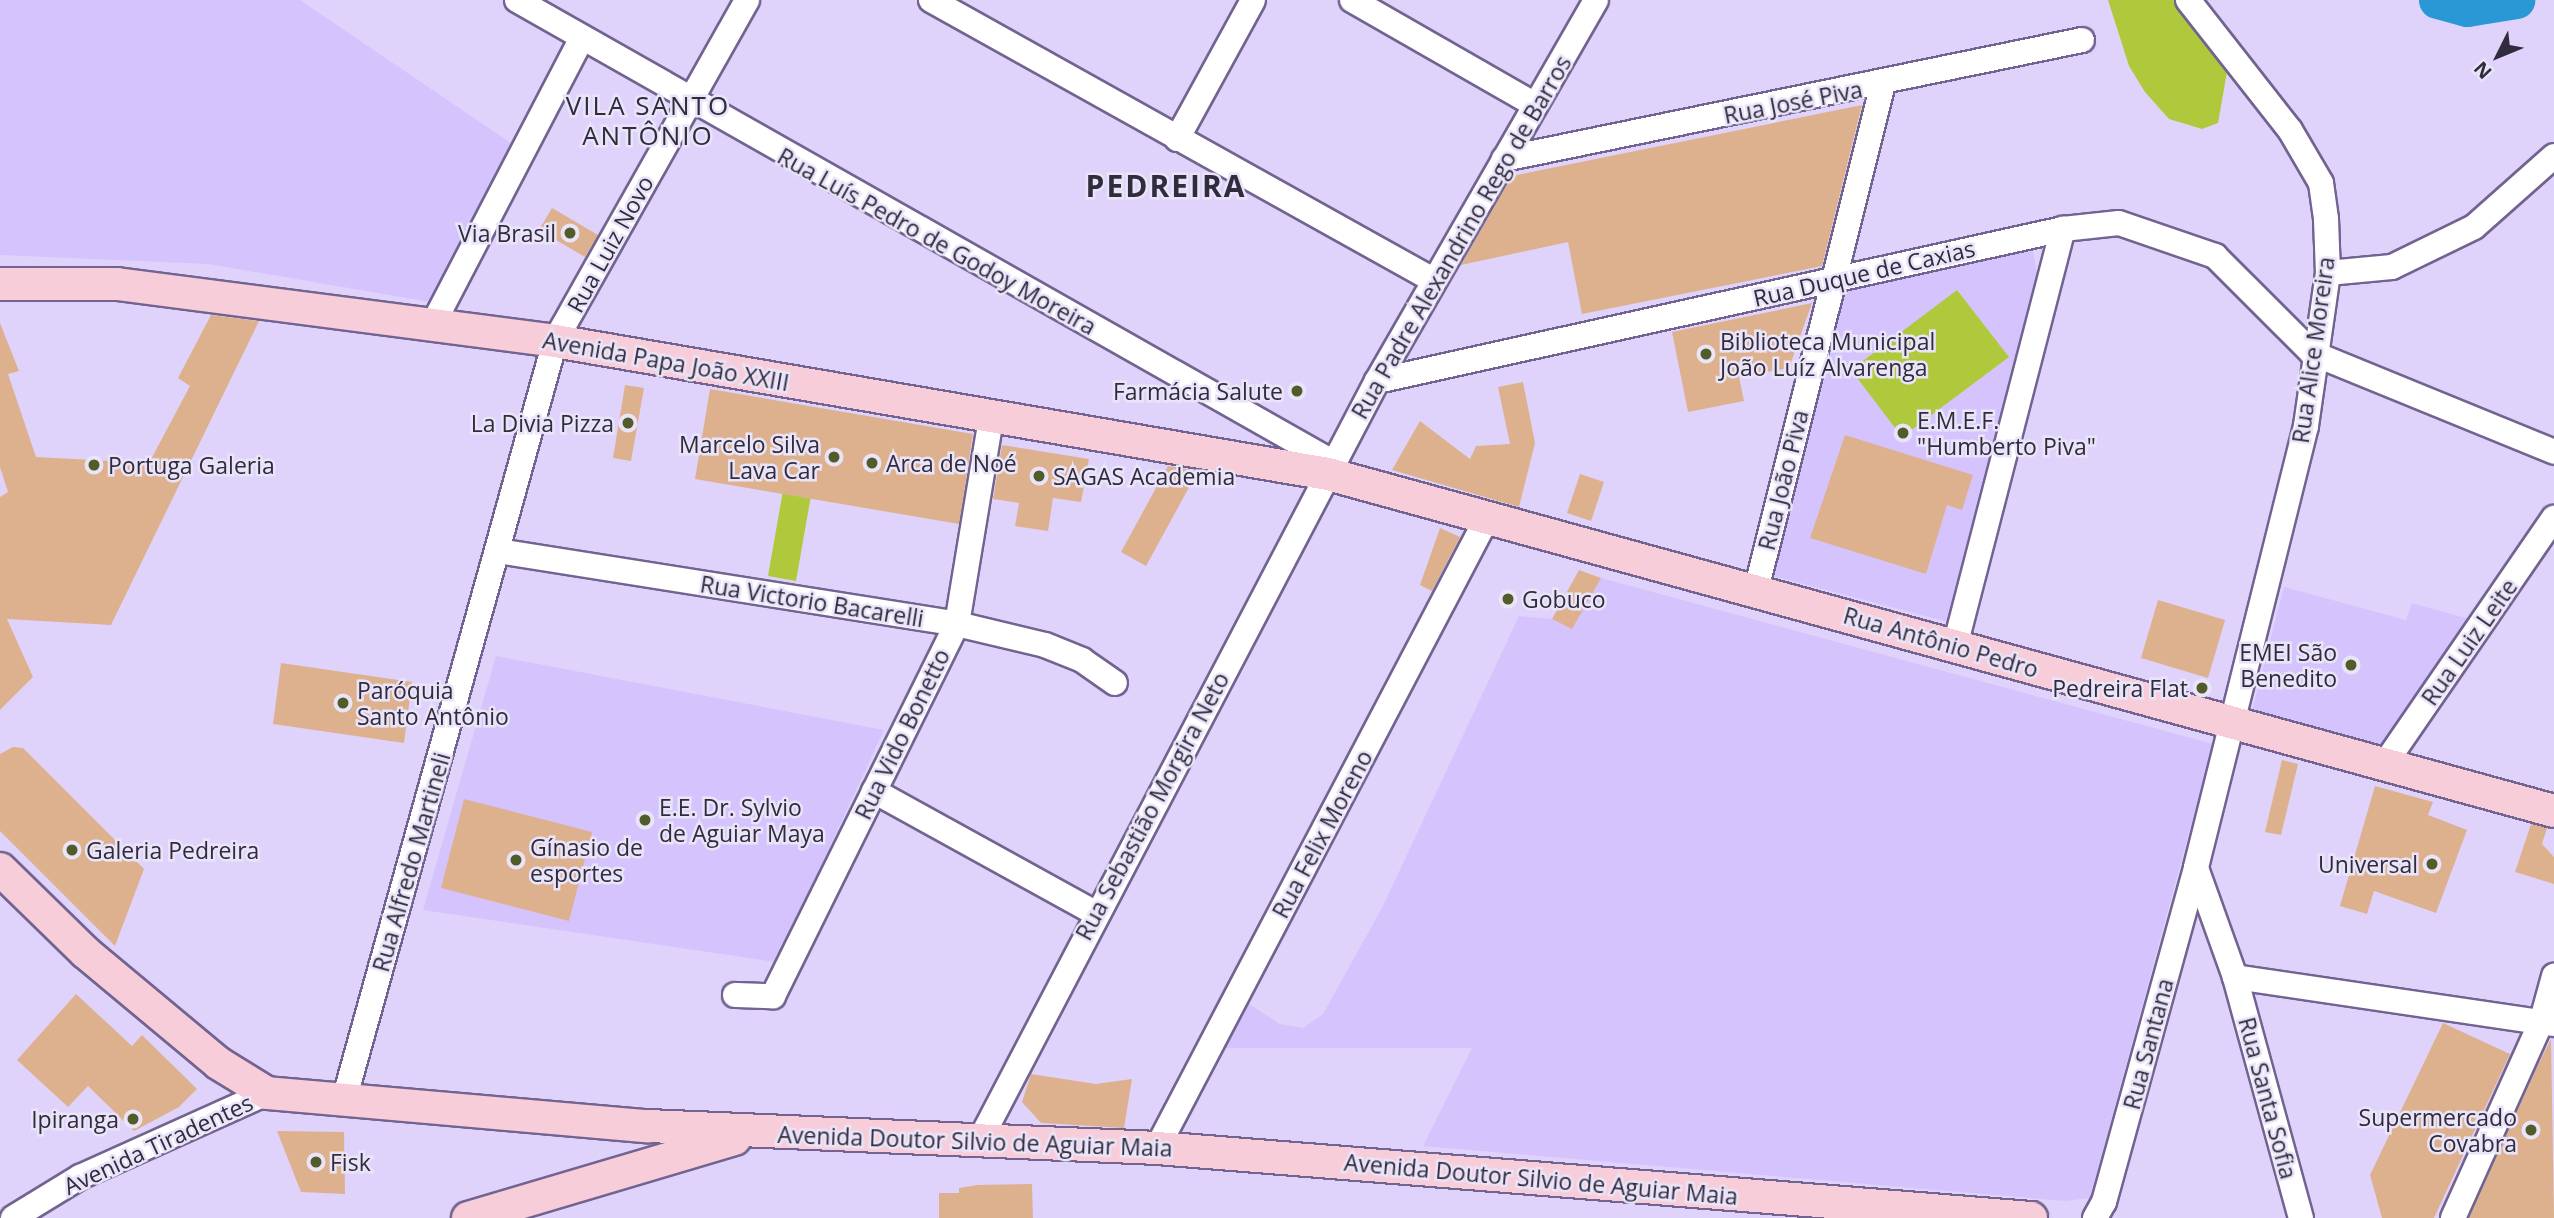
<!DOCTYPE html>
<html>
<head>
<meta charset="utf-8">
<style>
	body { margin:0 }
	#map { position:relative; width:2554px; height:1218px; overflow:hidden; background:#dfd3fb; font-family:"Open Sans",sans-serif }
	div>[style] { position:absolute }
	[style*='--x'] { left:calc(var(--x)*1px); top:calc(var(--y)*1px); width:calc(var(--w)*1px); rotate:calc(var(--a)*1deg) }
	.built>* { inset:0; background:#d5c3fd }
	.green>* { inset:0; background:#b0c83c }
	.river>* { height:37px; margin:-18.5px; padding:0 18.5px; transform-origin:18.5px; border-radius:18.5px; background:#2a98d5 }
	.building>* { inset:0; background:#deb18e }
	.roads { filter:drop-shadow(2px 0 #726390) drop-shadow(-2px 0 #726390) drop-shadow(0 2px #726390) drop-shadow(0 -2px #726390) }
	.minor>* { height:24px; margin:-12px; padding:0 12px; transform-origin:12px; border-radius:12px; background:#fff }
	.major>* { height:32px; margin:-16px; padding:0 16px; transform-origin:16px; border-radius:16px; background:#f8cdda }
	.dots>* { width:19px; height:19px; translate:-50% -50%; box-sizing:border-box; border:4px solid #eae4f8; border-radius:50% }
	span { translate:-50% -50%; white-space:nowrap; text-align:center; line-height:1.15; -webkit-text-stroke:5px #eae4f8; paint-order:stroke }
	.street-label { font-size:23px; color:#312b3e }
	.poi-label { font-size:23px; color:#312b3e }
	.right { translate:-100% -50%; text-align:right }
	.left { translate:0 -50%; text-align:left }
	.quarter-label { font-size:26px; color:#312b3e; letter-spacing:2px }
	.district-label { font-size:30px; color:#312b3e; font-weight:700; letter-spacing:2px }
	.north { position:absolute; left:2463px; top:21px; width:70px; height:70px; -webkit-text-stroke:5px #eae4f8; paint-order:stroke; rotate:227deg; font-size:19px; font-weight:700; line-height:28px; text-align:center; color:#312b3e }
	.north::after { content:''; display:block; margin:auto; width:24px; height:32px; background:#312b3e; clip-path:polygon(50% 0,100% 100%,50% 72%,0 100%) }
</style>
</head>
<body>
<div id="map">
	<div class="built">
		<i style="clip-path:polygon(0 0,300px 0,515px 146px,436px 303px,208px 264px,0 255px)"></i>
		<i style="clip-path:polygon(2019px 251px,2033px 252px,2037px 273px,1952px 623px,1773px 576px,1843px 290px)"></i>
		<i style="clip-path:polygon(1601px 578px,2213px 744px,2090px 1198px,2065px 1201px,1423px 1146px,1472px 1048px,1226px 1048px,1249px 1004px,1280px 1024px,1303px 1028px,1323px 1014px,1382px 908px,1519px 616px,1552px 619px,1572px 628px)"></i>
		<i style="clip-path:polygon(2284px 587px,2406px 620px,2412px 603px,2469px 619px,2384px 749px,2252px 711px)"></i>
		<i style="clip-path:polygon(496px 656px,884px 730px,776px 962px,423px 910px)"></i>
	</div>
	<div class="green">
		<i style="clip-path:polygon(2108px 0,2200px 0,2220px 40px,2227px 72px,2218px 123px,2202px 129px,2169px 119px,2145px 92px,2129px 66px)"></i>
		<i style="clip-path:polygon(1957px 290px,2009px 357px,1902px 437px,1851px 370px)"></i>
		<i style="clip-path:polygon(798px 405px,826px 410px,796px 581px,768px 576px)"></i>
	</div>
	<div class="river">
		<i style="--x:2437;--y:0;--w:31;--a:15"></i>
		<i style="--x:2467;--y:8;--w:50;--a:-9.3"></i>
	</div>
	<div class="building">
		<i style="clip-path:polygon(1862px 105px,1822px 266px,1582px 314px,1568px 242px,1461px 265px,1512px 176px)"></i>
		<i style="clip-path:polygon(552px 208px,598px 235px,585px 257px,539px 230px)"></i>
		<i style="clip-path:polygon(1812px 303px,1789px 368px,1739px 377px,1744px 401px,1688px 412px,1672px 332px)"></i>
		<i style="clip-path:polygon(211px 315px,259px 321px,111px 625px,7px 619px,33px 677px,0 710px,0 497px,8px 492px,0 467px,0 323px,19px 371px,8px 374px,36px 457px,149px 463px,190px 386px,178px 378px)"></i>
		<i style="clip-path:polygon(1523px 382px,1535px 443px,1519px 507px,1392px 470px,1420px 421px,1470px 459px,1476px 446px,1510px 444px,1498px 387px)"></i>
		<i style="clip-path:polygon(625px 385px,644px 388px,631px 461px,613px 458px)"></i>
		<i style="clip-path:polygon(710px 389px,973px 434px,959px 524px,695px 479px)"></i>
		<i style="clip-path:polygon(1845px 435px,1973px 475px,1962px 510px,1947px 505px,1926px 574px,1810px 538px)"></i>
		<i style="clip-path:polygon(1002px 445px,1089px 459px,1081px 502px,1053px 498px,1048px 531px,1015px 526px,1019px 503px,993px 499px)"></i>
		<i style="clip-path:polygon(1168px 466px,1198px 471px,1146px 566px,1121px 552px)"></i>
		<i style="clip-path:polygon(1580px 474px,1604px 482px,1591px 521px,1567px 513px)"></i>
		<i style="clip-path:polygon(1440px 528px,1460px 537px,1432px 591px,1420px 585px)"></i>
		<i style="clip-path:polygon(1579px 570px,1601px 578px,1572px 629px,1552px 619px)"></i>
		<i style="clip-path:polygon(2158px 600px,2225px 620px,2208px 678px,2141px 658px)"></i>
		<i style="clip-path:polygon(281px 663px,412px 682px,404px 743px,273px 724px)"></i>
		<i style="clip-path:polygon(13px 747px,23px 748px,144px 869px,115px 946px,0 831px,0 754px)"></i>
		<i style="clip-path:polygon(2282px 760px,2298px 764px,2281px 835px,2265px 832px)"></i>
		<i style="clip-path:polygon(2375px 786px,2433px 802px,2428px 815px,2467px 830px,2436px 913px,2374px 891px,2367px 914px,2340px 906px)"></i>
		<i style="clip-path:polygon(464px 799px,592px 832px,569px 921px,441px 888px)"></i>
		<i style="clip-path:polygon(2531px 824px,2547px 828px,2542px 844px,2554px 857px,2554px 884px,2515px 872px)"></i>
		<i style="clip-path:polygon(76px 994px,132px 1046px,142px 1035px,197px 1089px,179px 1107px,134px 1131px,88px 1086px,68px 1107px,17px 1060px)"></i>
		<i style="clip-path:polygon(2443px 1023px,2510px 1054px,2434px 1218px,2382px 1218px,2370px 1175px)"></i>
		<i style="clip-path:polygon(2551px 1039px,2554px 1218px,2469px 1218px,2537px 1067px)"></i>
		<i style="clip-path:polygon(1031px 1074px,1096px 1084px,1132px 1079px,1124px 1128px,1041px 1123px,1022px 1102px)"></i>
		<i style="clip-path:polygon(277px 1131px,344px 1132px,345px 1194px,301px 1192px)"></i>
		<i style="clip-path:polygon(1032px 1184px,1033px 1218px,939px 1218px,939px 1193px,959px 1193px,959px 1188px,977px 1185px)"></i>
	</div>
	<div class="roads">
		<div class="minor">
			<i style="--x:517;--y:0;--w:939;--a:29.54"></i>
			<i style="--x:931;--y:0;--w:575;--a:29.15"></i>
			<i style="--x:1352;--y:0;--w:211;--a:29.8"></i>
			<i style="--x:2188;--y:0;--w:165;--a:51.9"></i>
			<i style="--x:2290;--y:130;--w:61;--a:59.7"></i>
			<i style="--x:2321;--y:183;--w:36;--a:82"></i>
			<i style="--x:2326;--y:219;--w:54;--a:87.9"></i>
			<i style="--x:2328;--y:273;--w:155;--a:98.2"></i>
			<i style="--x:2306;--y:426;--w:455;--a:104"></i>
			<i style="--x:2196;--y:868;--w:116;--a:70.3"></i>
			<i style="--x:2235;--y:977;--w:250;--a:74.7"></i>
			<i style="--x:1177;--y:139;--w:158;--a:-61.3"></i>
			<i style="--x:1504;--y:159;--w:590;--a:-11.63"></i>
			<i style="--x:2328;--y:273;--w:64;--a:-5.4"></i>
			<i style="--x:2392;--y:267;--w:91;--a:-26"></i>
			<i style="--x:2474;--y:227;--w:107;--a:-41.6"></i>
			<i style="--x:433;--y:324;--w:322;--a:-62.5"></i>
			<i style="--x:1377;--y:381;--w:703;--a:-12.49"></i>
			<i style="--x:2063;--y:229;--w:56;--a:-6.1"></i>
			<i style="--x:2119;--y:223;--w:102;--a:19"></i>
			<i style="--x:2215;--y:256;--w:137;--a:45"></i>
			<i style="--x:2312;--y:353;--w:261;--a:22.2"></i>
			<i style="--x:498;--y:551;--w:465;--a:9"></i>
			<i style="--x:957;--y:624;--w:90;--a:13.4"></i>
			<i style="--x:1045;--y:645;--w:40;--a:22"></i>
			<i style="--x:1082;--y:660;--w:40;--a:34.9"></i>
			<i style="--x:1756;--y:590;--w:522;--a:-75.91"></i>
			<i style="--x:1955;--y:646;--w:431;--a:-75.5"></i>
			<i style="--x:2384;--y:765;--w:300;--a:-55.5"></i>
			<i style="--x:874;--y:791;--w:252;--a:28.9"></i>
			<i style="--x:2235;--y:977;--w:322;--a:8.4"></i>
			<i style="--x:735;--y:995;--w:38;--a:2"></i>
			<i style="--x:773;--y:996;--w:415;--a:-63.7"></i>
			<i style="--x:957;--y:624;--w:208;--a:-80.6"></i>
			<i style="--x:344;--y:1100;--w:788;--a:-74.46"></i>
			<i style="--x:555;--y:341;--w:391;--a:-60.6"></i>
			<i style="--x:980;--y:1140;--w:857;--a:-62.39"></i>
			<i style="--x:1377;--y:381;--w:439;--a:-60.1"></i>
			<i style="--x:1157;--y:1148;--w:709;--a:-62.35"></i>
			<i style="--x:13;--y:1218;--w:79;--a:-31.5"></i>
			<i style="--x:80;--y:1177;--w:205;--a:-24.2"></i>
			<i style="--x:2095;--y:1218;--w:18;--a:-61"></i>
			<i style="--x:2104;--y:1202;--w:346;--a:-74.6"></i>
			<i style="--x:2453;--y:1218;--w:217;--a:-65.8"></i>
			<i style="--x:2542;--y:1020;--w:46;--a:-74.7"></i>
		</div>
		<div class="major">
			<i style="--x:0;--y:284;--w:117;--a:0"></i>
			<i style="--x:117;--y:284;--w:442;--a:7.4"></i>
			<i style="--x:555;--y:341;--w:784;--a:9.76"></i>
			<i style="--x:1328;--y:474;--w:1271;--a:15.37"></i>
			<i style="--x:0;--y:869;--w:119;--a:44.3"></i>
			<i style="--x:85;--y:952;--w:173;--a:39.8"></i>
			<i style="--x:218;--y:1063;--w:57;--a:31.5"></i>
			<i style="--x:267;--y:1093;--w:382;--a:5"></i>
			<i style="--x:648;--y:1126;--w:509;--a:2.47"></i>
			<i style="--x:1157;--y:1148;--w:877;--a:4.58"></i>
			<i style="--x:468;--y:1218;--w:278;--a:-16.5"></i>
		</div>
	</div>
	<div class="dots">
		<i style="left:570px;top:233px;background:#525c2b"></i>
		<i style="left:1706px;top:354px;background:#525c2b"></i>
		<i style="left:1297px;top:391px;background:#525c2b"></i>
		<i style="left:628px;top:423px;background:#525c2b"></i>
		<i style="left:1903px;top:433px;background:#525c2b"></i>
		<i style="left:834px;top:457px;background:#525c2b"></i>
		<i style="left:872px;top:463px;background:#525c2b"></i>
		<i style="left:94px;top:465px;background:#525c2b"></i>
		<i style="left:1039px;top:476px;background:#525c2b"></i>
		<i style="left:1508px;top:599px;background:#525c2b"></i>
		<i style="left:2351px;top:665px;background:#525c2b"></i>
		<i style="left:2202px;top:688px;background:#525c2b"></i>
		<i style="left:343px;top:703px;background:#525c2b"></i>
		<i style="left:645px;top:820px;background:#525c2b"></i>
		<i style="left:72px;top:850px;background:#525c2b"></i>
		<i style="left:516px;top:860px;background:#525c2b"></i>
		<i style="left:2432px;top:864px;background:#525c2b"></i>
		<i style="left:133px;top:1119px;background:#525c2b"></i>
		<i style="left:2531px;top:1130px;background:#525c2b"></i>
		<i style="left:316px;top:1162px;background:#525c2b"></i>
	</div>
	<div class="street-label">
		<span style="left:1793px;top:102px;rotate:-11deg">Rua José Piva</span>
		<span style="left:1461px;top:237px;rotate:-60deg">Rua Padre Alexandrino Rego de Barros</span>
		<span style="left:937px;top:241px;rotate:29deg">Rua Luís Pedro de Godoy Moreira</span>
		<span style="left:610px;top:244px;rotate:-61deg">Rua Luiz Novo</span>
		<span style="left:1864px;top:273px;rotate:-13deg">Rua Duque de Caxias</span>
		<span style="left:2313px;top:350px;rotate:-82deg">Rua Alice Moreira</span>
		<span style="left:666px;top:361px;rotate:10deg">Avenida Papa João XXIII</span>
		<span style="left:1783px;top:480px;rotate:-76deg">Rua João Piva</span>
		<span style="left:812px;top:601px;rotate:9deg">Rua Victorio Bacarelli</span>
		<span style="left:1941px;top:642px;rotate:16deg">Rua Antônio Pedro</span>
		<span style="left:2469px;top:642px;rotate:-55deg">Rua Luiz Leite</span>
		<span style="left:902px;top:734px;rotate:-64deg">Rua Vido Bonetto</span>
		<span style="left:1152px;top:806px;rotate:-62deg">Rua Sebastião Morgira Neto</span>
		<span style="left:1322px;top:834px;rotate:-62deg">Rua Felix Moreno</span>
		<span style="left:411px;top:862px;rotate:-74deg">Rua Alfredo Martineli</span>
		<span style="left:2148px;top:1044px;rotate:-75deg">Rua Santana</span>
		<span style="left:2268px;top:1098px;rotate:75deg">Rua Santa Sofia</span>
		<span style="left:975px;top:1141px;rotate:2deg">Avenida Doutor Silvio de Aguiar Maia</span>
		<span style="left:158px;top:1144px;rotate:-25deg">Avenida Tiradentes</span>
		<span style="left:1541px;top:1179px;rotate:5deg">Avenida Doutor Silvio de Aguiar Maia</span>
	</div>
	<div class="poi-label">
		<span class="right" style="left:556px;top:233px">Via Brasil</span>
		<span class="left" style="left:1720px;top:354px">Biblioteca Municipal<br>João Luíz Alvarenga</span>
		<span class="right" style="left:1283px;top:391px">Farmácia Salute</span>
		<span class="left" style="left:1917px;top:433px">E.M.E.F.<br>"Humberto Piva"</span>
		<span class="right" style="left:614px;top:423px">La Divia Pizza</span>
		<span class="right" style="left:820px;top:457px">Marcelo Silva<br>Lava Car</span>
		<span class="left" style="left:886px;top:463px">Arca de Noé</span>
		<span class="left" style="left:108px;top:465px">Portuga Galeria</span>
		<span class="left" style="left:1053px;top:476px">SAGAS Academia</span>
		<span class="left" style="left:1522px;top:599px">Gobuco</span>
		<span class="right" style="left:2337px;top:665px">EMEI São<br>Benedito</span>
		<span class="right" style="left:2188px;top:688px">Pedreira Flat</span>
		<span class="left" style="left:357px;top:703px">Paróquia<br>Santo Antônio</span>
		<span class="left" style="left:659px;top:820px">E.E. Dr. Sylvio<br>de Aguiar Maya</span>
		<span class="left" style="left:530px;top:860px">Gínasio de<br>esportes</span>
		<span class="left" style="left:86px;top:850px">Galeria Pedreira</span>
		<span class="right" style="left:2418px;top:864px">Universal</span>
		<span class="right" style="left:2517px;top:1130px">Supermercado<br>Covabra</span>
		<span class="right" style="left:119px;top:1119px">Ipiranga</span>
		<span class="left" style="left:330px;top:1162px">Fisk</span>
	</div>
	<div class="quarter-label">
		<span style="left:648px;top:121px">VILA SANTO<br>ANTÔNIO</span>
	</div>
	<div class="district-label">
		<span style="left:1166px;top:186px">PEDREIRA</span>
	</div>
	<div class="north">N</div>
</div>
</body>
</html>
